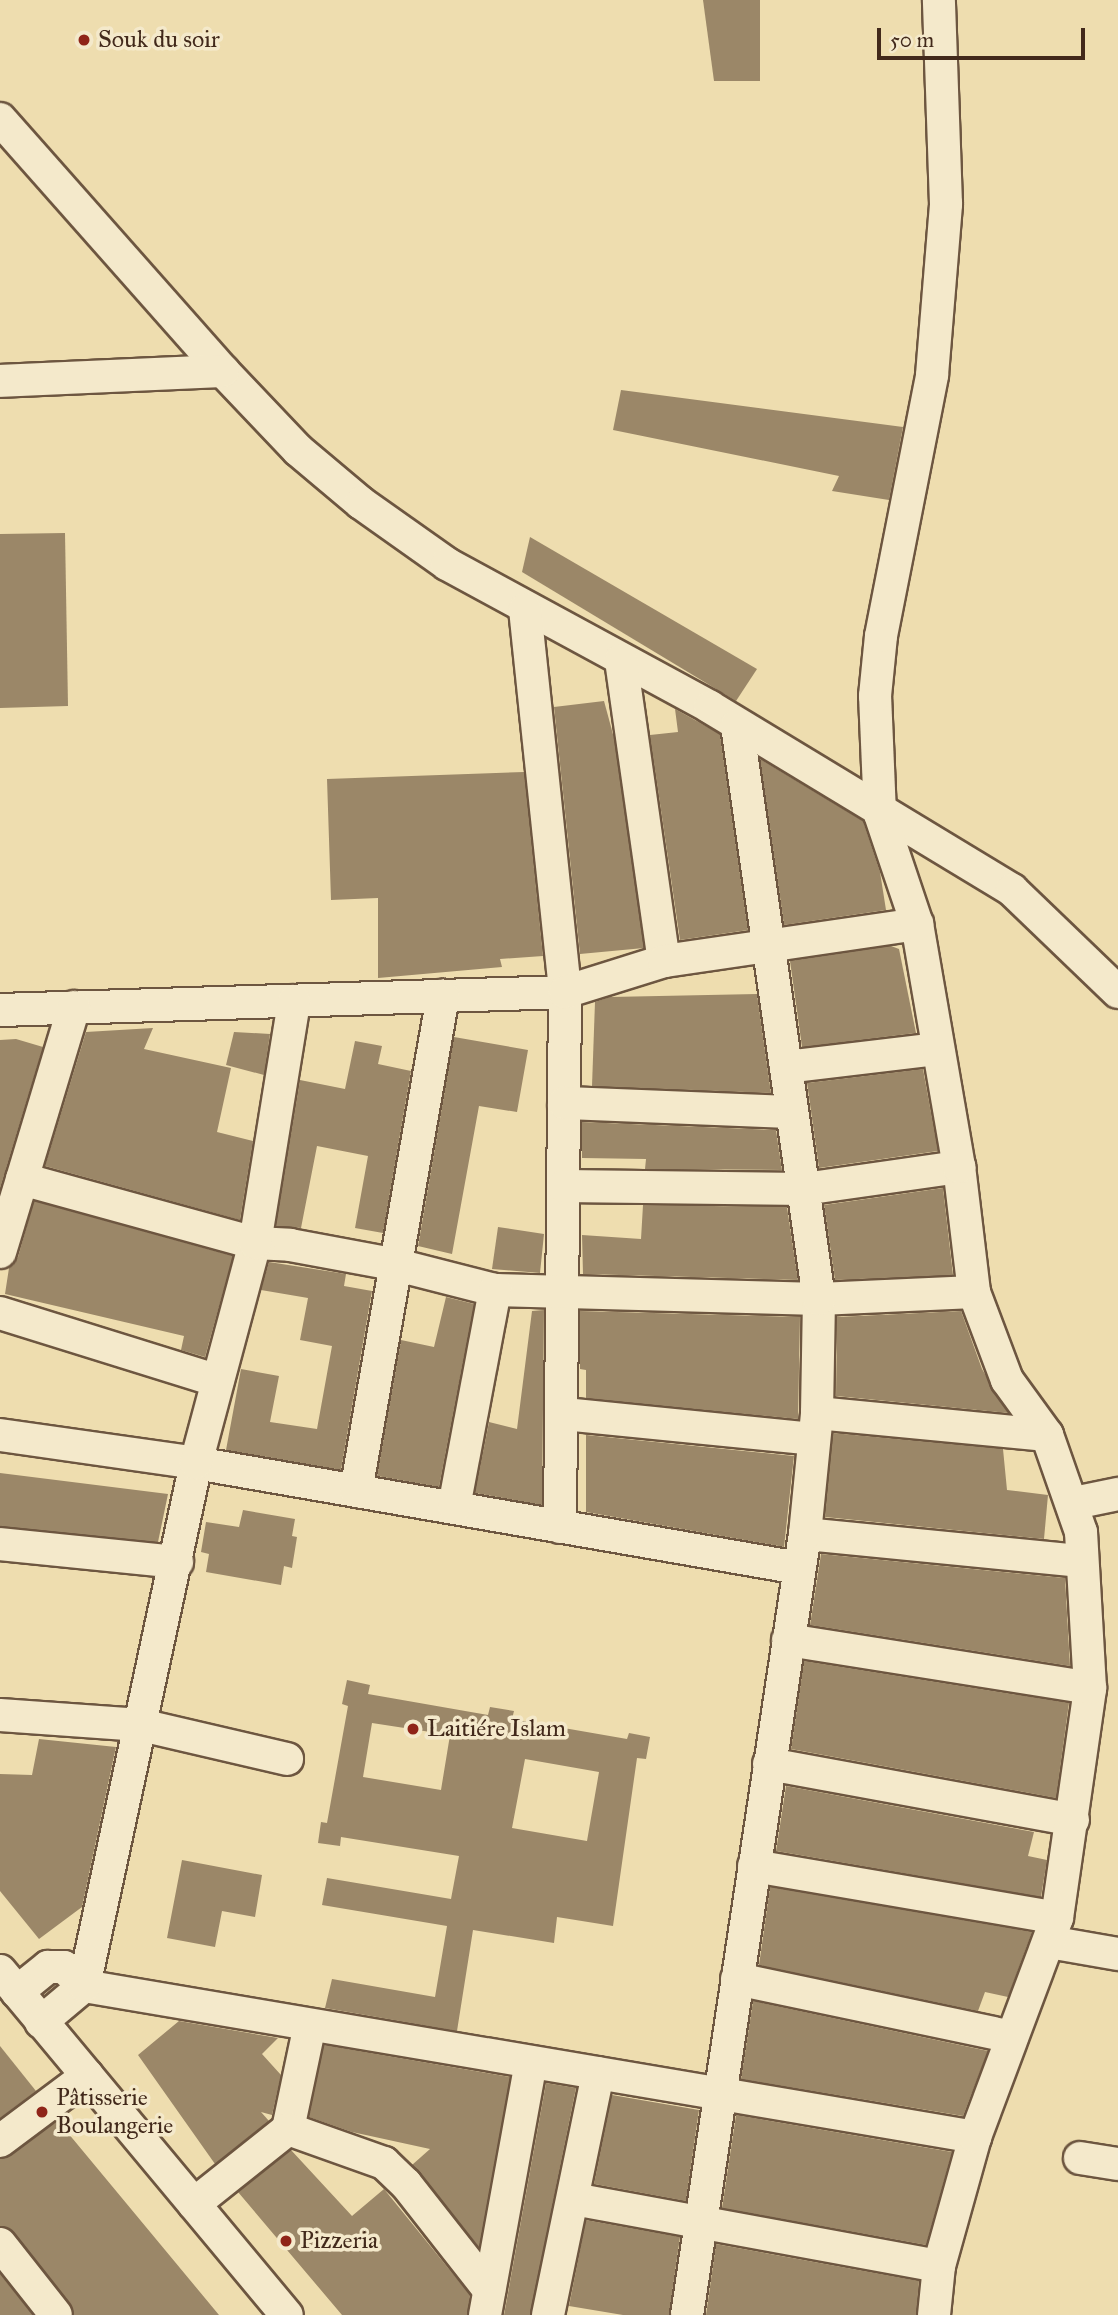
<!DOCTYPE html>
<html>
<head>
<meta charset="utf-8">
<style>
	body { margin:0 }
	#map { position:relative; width:1118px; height:2315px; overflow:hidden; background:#eeddaf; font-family:"IM FELL Great Primer",serif }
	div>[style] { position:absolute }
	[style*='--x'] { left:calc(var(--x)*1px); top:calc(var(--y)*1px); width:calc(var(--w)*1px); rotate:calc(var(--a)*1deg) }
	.building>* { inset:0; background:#9b8768 }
	.roads { filter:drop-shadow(2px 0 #6d5640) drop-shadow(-2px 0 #6d5640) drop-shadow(0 2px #6d5640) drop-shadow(0 -2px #6d5640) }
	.minor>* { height:32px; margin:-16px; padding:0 16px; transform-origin:16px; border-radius:16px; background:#f4e9cb }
	.dots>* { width:19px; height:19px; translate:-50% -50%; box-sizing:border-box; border:4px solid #f4e9cb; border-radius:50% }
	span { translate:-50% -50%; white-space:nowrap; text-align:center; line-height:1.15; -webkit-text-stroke:7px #f4e9cb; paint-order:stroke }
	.poi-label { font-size:24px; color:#42291b }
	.left { translate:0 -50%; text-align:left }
	.scale { position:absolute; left:877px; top:28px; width:208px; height:32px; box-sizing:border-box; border:4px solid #42291b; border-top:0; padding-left:9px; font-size:21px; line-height:24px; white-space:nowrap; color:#42291b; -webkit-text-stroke:5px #f4e9cb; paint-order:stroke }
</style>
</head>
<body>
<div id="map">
	<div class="building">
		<i style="clip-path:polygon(703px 0,760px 0,760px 81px,714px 81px)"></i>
		<i style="clip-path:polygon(621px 390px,903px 427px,889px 500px,832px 491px,839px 476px,613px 430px)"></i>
		<i style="clip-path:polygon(65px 533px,68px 706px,0 708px,0 534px)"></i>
		<i style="clip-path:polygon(530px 537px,757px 669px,736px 701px,522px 572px)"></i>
		<i style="clip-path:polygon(604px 701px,614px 738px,644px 948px,580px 954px,554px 707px)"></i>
		<i style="clip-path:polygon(675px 709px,720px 734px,748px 930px,680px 940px,650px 735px,678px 732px)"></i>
		<i style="clip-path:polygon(760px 759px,863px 821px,880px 872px,886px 910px,784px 925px)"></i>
		<i style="clip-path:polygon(524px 772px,543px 956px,500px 959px,502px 967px,378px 978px,378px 898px,331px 900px,327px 779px)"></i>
		<i style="clip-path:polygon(891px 946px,899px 949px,916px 1033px,802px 1047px,790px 961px)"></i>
		<i style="clip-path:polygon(757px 994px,771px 1093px,592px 1086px,595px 1002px,610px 997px)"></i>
		<i style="clip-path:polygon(153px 1028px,144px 1049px,231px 1068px,217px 1132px,253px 1141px,240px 1220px,45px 1166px,86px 1032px)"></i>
		<i style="clip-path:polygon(234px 1032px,270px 1034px,264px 1075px,226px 1065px)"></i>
		<i style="clip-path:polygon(454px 1037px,528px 1050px,517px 1112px,479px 1106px,452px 1254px,418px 1246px)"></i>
		<i style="clip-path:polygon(16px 1039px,43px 1047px,0 1188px,0 1040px)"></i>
		<i style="clip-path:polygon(355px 1041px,382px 1046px,378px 1064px,411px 1071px,383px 1233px,355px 1228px,368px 1156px,317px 1146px,301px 1228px,276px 1226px,300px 1080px,345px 1089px)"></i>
		<i style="clip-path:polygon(923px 1069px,938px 1151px,819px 1168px,807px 1083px)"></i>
		<i style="clip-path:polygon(582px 1122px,776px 1130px,782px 1170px,645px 1169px,646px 1159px,582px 1158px)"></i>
		<i style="clip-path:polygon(943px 1188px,953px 1275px,835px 1280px,824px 1205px)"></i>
		<i style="clip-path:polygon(34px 1201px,233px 1256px,205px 1357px,181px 1350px,184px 1336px,5px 1294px,9px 1268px,18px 1257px)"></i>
		<i style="clip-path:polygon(643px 1205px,787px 1207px,798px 1280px,583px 1274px,582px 1235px,641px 1239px)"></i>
		<i style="clip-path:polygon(498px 1227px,544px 1234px,540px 1273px,492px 1269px)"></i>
		<i style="clip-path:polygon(269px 1262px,346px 1274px,344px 1286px,372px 1291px,341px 1470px,226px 1450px,241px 1369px,279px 1376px,270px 1422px,317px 1429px,332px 1346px,300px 1340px,308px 1298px,261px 1290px)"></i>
		<i style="clip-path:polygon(446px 1297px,474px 1304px,439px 1487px,377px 1476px,401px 1340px,434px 1347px)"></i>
		<i style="clip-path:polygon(544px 1310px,542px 1505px,475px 1493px,489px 1422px,517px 1429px,532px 1311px)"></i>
		<i style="clip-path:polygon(580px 1311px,800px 1317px,798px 1419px,586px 1398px,586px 1370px,580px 1369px)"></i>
		<i style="clip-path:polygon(961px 1311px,982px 1369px,1008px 1413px,836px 1396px,837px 1317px)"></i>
		<i style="clip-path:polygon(833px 1433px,1003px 1449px,1007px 1490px,1048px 1495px,1044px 1539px,825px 1517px)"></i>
		<i style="clip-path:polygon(586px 1435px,794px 1456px,784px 1547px,586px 1512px)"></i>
		<i style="clip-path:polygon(0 1473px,168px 1494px,158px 1542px,0 1526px)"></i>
		<i style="clip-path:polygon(243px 1510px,295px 1519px,292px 1536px,297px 1537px,292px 1568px,284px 1566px,281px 1585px,206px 1572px,209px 1554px,201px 1552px,206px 1522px,239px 1527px)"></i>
		<i style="clip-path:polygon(821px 1554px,1065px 1578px,1070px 1666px,810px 1625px)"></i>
		<i style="clip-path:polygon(804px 1661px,1069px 1703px,1056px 1798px,791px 1749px)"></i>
		<i style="clip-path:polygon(evenodd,347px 1680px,370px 1685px,368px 1694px,488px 1715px,490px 1707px,514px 1711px,512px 1719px,627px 1739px,629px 1733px,650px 1737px,646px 1759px,637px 1758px,613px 1926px,557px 1917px,554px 1943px,473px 1930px,457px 2031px,325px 2008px,332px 1979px,435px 1997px,447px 1926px,322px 1905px,327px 1878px,451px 1899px,459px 1856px,341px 1837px,340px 1846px,318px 1843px,321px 1822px,327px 1823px,348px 1706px,342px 1704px,347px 1680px,372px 1723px,450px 1735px,441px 1790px,363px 1777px,372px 1723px,347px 1680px,525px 1759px,599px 1772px,587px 1841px,512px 1828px,525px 1759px)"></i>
		<i style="clip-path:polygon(39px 1739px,116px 1747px,82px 1907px,39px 1939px,0 1891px,0 1774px,32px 1775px)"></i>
		<i style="clip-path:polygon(786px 1786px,1034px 1832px,1028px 1856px,1047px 1860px,1041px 1897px,776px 1851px)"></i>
		<i style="clip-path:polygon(182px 1860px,262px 1875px,255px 1917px,222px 1911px,215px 1947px,167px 1938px)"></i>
		<i style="clip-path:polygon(770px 1887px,1032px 1932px,1008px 1997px,985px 1992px,978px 2011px,759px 1965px)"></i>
		<i style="clip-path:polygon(753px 2001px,988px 2051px,963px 2116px,741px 2079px)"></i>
		<i style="clip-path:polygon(179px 2021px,278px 2038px,262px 2054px,281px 2075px,272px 2115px,261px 2112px,269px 2121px,215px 2164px,138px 2055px)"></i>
		<i style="clip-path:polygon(324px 2045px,510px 2077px,479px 2247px,412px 2165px,430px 2149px,352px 2132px,309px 2117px)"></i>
		<i style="clip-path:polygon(0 2046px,36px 2091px,0 2118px)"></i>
		<i style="clip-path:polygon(546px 2083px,576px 2088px,530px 2315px,504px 2315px)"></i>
		<i style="clip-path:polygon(612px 2095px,699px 2110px,686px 2201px,594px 2184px)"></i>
		<i style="clip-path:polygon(736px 2115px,952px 2152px,926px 2245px,722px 2208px)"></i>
		<i style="clip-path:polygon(58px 2121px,219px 2315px,74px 2315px,70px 2304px,14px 2233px,0 2226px,0 2159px)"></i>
		<i style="clip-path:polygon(291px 2150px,352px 2216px,384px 2189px,470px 2295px,467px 2315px,342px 2315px,238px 2192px)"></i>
		<i style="clip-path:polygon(586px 2220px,680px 2237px,669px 2315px,623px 2315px,569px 2306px)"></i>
		<i style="clip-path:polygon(716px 2244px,919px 2281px,916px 2315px,706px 2315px)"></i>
		<i style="clip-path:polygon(0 2274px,33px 2315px,0 2315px)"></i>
	</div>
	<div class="roads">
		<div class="minor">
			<i style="--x:0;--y:119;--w:337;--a:48.5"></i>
			<i style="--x:223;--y:371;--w:109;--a:46.5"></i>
			<i style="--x:298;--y:450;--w:82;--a:40.1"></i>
			<i style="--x:361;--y:503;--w:105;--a:35.3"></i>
			<i style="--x:447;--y:564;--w:299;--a:28.5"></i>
			<i style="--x:710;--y:707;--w:353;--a:31.2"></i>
			<i style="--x:1012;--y:890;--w:147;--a:43.9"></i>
			<i style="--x:0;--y:381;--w:223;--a:-2.6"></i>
			<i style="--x:525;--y:609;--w:385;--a:84"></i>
			<i style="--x:565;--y:992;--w:535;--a:90.54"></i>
			<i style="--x:621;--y:660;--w:304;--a:81.9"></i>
			<i style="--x:0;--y:1010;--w:565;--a:-1.82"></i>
			<i style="--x:565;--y:992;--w:104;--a:-17.4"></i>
			<i style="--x:664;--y:961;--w:256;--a:-8.3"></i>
			<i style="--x:786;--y:1067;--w:152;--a:-6.8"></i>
			<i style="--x:564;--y:1103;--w:228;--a:2.3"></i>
			<i style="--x:22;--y:1179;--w:242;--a:15.4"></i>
			<i style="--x:255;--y:1243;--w:35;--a:3"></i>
			<i style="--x:290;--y:1245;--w:105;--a:10.5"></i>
			<i style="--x:393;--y:1264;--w:105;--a:14.3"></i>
			<i style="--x:495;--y:1290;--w:324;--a:1.6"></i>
			<i style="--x:819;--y:1299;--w:155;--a:-2.6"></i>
			<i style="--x:564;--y:1186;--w:240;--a:0.7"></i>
			<i style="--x:804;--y:1189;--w:157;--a:-8.1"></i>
			<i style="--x:0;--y:1252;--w:256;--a:-73.2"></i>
			<i style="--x:0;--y:1313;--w:228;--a:17.3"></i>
			<i style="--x:817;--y:1413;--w:231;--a:5.5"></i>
			<i style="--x:564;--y:1414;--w:250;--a:5.7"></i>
			<i style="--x:0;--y:1435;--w:198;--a:8.1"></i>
			<i style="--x:196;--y:1463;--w:612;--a:9.88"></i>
			<i style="--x:356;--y:1491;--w:503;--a:-80.03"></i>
			<i style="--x:1074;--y:1503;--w:45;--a:-11.6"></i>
			<i style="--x:454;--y:1507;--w:221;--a:-79.3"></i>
			<i style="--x:805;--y:1534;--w:277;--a:5.6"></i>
			<i style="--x:0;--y:1544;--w:178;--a:5.8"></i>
			<i style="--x:788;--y:1640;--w:306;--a:9"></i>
			<i style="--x:0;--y:1715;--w:141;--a:4.1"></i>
			<i style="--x:141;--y:1725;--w:150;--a:13.1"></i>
			<i style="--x:769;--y:1764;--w:309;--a:10.4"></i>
			<i style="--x:754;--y:1866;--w:307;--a:9.7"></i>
			<i style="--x:1049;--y:1942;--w:70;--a:9.9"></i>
			<i style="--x:0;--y:1971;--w:448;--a:50.2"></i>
			<i style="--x:737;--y:1979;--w:281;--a:11.9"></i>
			<i style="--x:17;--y:1992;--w:40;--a:-39"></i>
			<i style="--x:48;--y:1967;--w:16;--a:0"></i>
			<i style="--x:64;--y:1967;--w:28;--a:44"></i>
			<i style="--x:84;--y:1986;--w:904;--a:9.62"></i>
			<i style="--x:41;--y:2022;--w:56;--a:-39.9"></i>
			<i style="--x:84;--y:1986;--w:535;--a:-77.91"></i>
			<i style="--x:196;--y:1463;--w:228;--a:-75"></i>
			<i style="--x:255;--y:1243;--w:245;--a:-80.8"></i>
			<i style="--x:288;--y:2129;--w:106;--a:-78.1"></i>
			<i style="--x:0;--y:2141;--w:109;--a:-36.8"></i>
			<i style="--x:1080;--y:2158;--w:38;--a:9"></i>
			<i style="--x:573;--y:2199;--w:372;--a:10.4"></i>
			<i style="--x:194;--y:2204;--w:120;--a:-38.6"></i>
			<i style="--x:288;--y:2129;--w:102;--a:19.5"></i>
			<i style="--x:384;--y:2163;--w:30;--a:44"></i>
			<i style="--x:406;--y:2184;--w:135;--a:51.9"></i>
			<i style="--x:0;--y:2244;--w:90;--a:51.7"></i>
			<i style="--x:485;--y:2315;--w:257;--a:-79.7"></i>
			<i style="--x:548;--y:2315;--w:247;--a:-78.3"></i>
			<i style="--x:687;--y:2315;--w:790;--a:-81.41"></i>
			<i style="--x:805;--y:1534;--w:122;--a:-84.3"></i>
			<i style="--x:817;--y:1413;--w:114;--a:-89"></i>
			<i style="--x:819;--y:1299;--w:580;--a:-98.13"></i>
			<i style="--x:934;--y:2315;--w:49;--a:-84.2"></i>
			<i style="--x:939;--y:2266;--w:134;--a:-74.4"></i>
			<i style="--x:975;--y:2137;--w:234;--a:-69.5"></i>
			<i style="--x:1057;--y:1918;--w:232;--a:-81.8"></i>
			<i style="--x:1090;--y:1688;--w:156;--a:-93.3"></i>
			<i style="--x:1081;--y:1532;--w:103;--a:-109.3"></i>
			<i style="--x:1047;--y:1435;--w:68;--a:-126"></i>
			<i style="--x:1007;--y:1380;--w:94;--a:-110.6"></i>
			<i style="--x:974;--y:1292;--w:126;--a:-96.8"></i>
			<i style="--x:959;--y:1167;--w:247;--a:-99.8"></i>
			<i style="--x:917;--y:924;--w:116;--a:-108.6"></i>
			<i style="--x:880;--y:814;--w:118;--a:-92.4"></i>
			<i style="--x:875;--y:696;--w:60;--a:-84.3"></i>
			<i style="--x:881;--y:636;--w:266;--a:-78.9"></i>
			<i style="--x:932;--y:375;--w:172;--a:-85.3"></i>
			<i style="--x:946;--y:204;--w:204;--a:-92"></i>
		</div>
	</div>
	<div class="dots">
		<i style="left:84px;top:40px;background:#8f2418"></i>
		<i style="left:413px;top:1729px;background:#8f2418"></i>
		<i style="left:42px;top:2112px;background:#8f2418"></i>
		<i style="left:286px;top:2241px;background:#8f2418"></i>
	</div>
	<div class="poi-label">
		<span class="left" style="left:98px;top:40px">Souk du soir</span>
		<span class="left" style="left:427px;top:1729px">Laitiére Islam</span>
		<span class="left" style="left:56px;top:2112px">Pâtisserie<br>Boulangerie</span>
		<span class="left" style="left:300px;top:2241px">Pizzeria</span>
	</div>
	<div class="scale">50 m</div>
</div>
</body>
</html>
